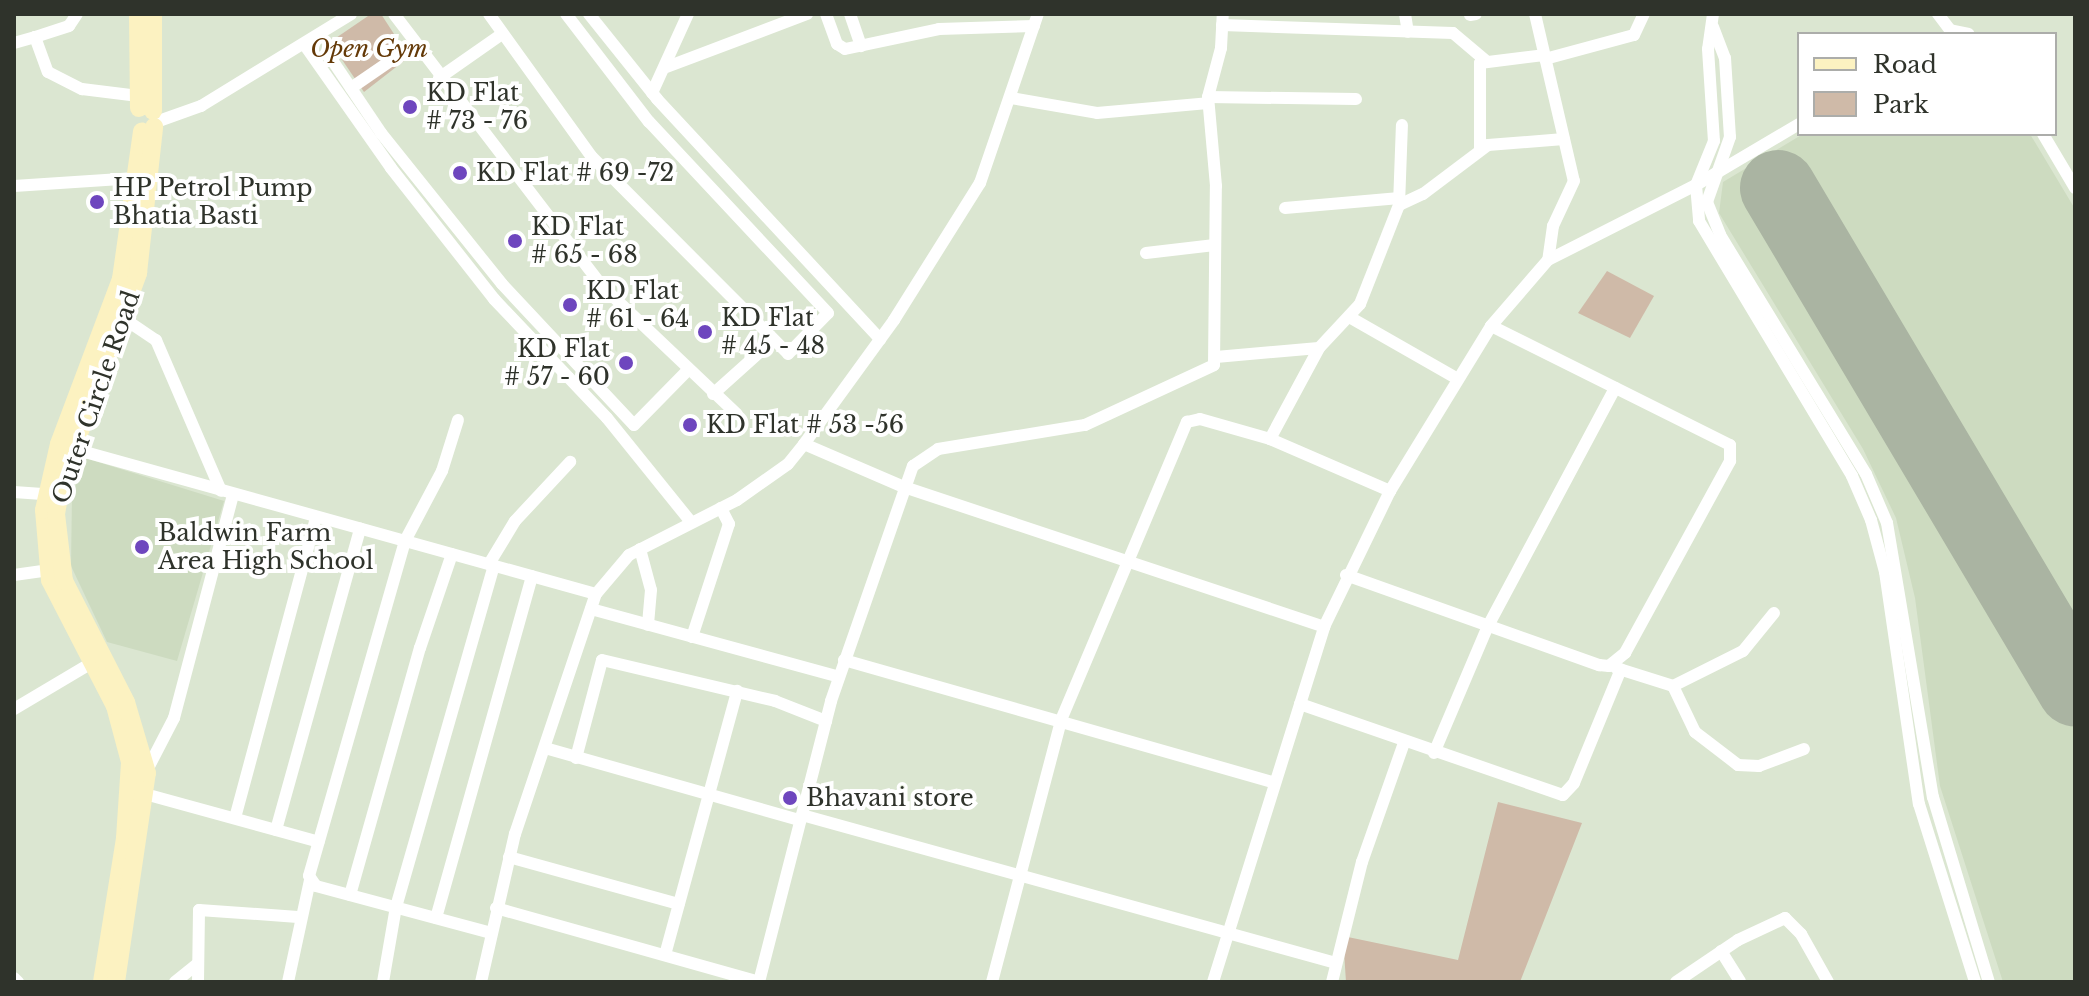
<!DOCTYPE html>
<html>
<head>
<meta charset="utf-8">
<style>
	body { margin:0 }
	#map { position:relative; width:2089px; height:996px; overflow:hidden; background:#dbe6d1; font-family:"Libre Baskerville",serif }
	div>[style] { position:absolute }
	[style*='--x'] { left:calc(var(--x)*1px); top:calc(var(--y)*1px); width:calc(var(--w)*1px); rotate:calc(var(--a)*1deg) }
	.built>* { inset:0; background:#cddbc0 }
	.green>* { inset:0; background:#cfbaa8 }
	.runway>* { height:76px; margin:-38px; padding:0 38px; transform-origin:38px; border-radius:38px; background:#aab4a2 }
	.street>* { height:12px; margin:-6px; padding:0 6px; transform-origin:6px; border-radius:6px; background:#fff }
	.secondary>* { height:18px; margin:-9px; padding:0 9px; transform-origin:9px; border-radius:9px; background:#fcf2c1 }
	.dots>* { width:22px; height:22px; translate:-50% -50%; box-sizing:border-box; border:4px solid #fff; border-radius:50% }
	span { translate:-50% -50%; white-space:nowrap; text-align:center; line-height:1.15; -webkit-text-stroke:8px #fff; paint-order:stroke }
	.park-label { font-size:24px; color:#643907; font-style:italic }
	.poi-label { font-size:24px; color:#2f332b }
	.left { translate:0 -50%; text-align:left }
	.right { translate:-100% -50%; text-align:right }
	.street-label { font-size:24px; color:#2f332b }
	.frame { position:absolute; inset:0; border:16px solid #2f332b; pointer-events:none }
	.legend { position:absolute; left:1797px; top:32px; width:260px; height:104px; box-sizing:border-box; background:#fff; border:2px solid #acadaa; margin:0; padding:10px 14px; list-style:none; font-size:24px; color:#2f332b }
	.legend li { display:flex; align-items:center; gap:16px; height:40px }
	.legend b { width:40px; border:2px solid #acadaa }
</style>
</head>
<body>
<div id="map">
	<div class="built">
		<i style="clip-path:polygon(1803px 134px,2030px 134px,2075px 209px,2075px 982px,2003px 982px,1940px 786px,1915px 598px,1896px 518px,1863px 449px,1719px 213px,1723px 182px)"></i>
		<i style="clip-path:polygon(85px 458px,224px 501px,177px 661px,107px 642px,71px 566px,72px 497px)"></i>
	</div>
	<div class="green">
		<i style="clip-path:polygon(371px 14px,381px 14px,409px 57px,364px 92px,330px 42px)"></i>
		<i style="clip-path:polygon(1607px 271px,1654px 296px,1630px 338px,1578px 313px)"></i>
		<i style="clip-path:polygon(1498px 802px,1582px 823px,1520px 982px,1346px 982px,1343px 936px,1458px 960px)"></i>
	</div>
	<div class="runway">
		<i style="--x:1778;--y:188;--w:582;--a:59.29"></i>
	</div>
	<div class="street">
		<i style="--x:77;--y:14;--w:14;--a:124"></i>
		<i style="--x:69;--y:26;--w:36;--a:162"></i>
		<i style="--x:35;--y:37;--w:37;--a:70"></i>
		<i style="--x:48;--y:72;--w:38;--a:27"></i>
		<i style="--x:82;--y:89;--w:57;--a:7"></i>
		<i style="--x:394;--y:14;--w:342;--a:52.6"></i>
		<i style="--x:602;--y:286;--w:186;--a:43.5"></i>
		<i style="--x:489;--y:14;--w:175;--a:54.3"></i>
		<i style="--x:591;--y:156;--w:279;--a:45.1"></i>
		<i style="--x:788;--y:354;--w:57;--a:-45.7"></i>
		<i style="--x:828;--y:313;--w:262;--a:-133.1"></i>
		<i style="--x:649;--y:122;--w:136;--a:-127.5"></i>
		<i style="--x:589;--y:14;--w:109;--a:51.3"></i>
		<i style="--x:657;--y:99;--w:328;--a:47.1"></i>
		<i style="--x:826;--y:14;--w:32;--a:70"></i>
		<i style="--x:837;--y:44;--w:9;--a:32"></i>
		<i style="--x:845;--y:49;--w:96;--a:-12"></i>
		<i style="--x:939;--y:29;--w:95;--a:-1.8"></i>
		<i style="--x:850;--y:14;--w:34;--a:71"></i>
		<i style="--x:1405;--y:14;--w:18;--a:81"></i>
		<i style="--x:1535;--y:14;--w:171;--a:76.9"></i>
		<i style="--x:1574;--y:181;--w:50;--a:115"></i>
		<i style="--x:1553;--y:226;--w:34;--a:98"></i>
		<i style="--x:1713;--y:14;--w:35;--a:98"></i>
		<i style="--x:1708;--y:49;--w:92;--a:86.3"></i>
		<i style="--x:1714;--y:141;--w:48;--a:112.2"></i>
		<i style="--x:1696;--y:185;--w:36;--a:85"></i>
		<i style="--x:1699;--y:221;--w:297;--a:59"></i>
		<i style="--x:1852;--y:476;--w:48;--a:66.6"></i>
		<i style="--x:1871;--y:520;--w:54;--a:74.9"></i>
		<i style="--x:1885;--y:572;--w:234;--a:81.7"></i>
		<i style="--x:1919;--y:804;--w:187;--a:72.5"></i>
		<i style="--x:1938;--y:14;--w:20;--a:53"></i>
		<i style="--x:1950;--y:30;--w:19;--a:12"></i>
		<i style="--x:1470;--y:15;--w:6;--a:-9"></i>
		<i style="--x:1222;--y:25;--w:231;--a:2"></i>
		<i style="--x:1453;--y:33;--w:42;--a:40.2"></i>
		<i style="--x:1713;--y:27;--w:33;--a:69"></i>
		<i style="--x:1725;--y:58;--w:79;--a:86.4"></i>
		<i style="--x:1730;--y:137;--w:69;--a:109.5"></i>
		<i style="--x:1707;--y:202;--w:35;--a:68"></i>
		<i style="--x:1720;--y:235;--w:280;--a:58.6"></i>
		<i style="--x:1866;--y:474;--w:53;--a:66.8"></i>
		<i style="--x:1887;--y:523;--w:278;--a:80.5"></i>
		<i style="--x:1933;--y:797;--w:193;--a:73.2"></i>
		<i style="--x:14;--y:43;--w:22;--a:-16"></i>
		<i style="--x:304;--y:44;--w:151;--a:54.9"></i>
		<i style="--x:391;--y:168;--w:167;--a:51.8"></i>
		<i style="--x:494;--y:299;--w:164;--a:46.5"></i>
		<i style="--x:607;--y:418;--w:134;--a:51.1"></i>
		<i style="--x:328;--y:54;--w:95;--a:56.1"></i>
		<i style="--x:381;--y:133;--w:193;--a:51.3"></i>
		<i style="--x:502;--y:284;--w:193;--a:46.9"></i>
		<i style="--x:634;--y:425;--w:77;--a:-45.5"></i>
		<i style="--x:1545;--y:59;--w:92;--a:-15.1"></i>
		<i style="--x:1634;--y:35;--w:23;--a:-65"></i>
		<i style="--x:664;--y:68;--w:153;--a:-20.7"></i>
		<i style="--x:439;--y:78;--w:77;--a:-34.9"></i>
		<i style="--x:351;--y:88;--w:78;--a:-34.5"></i>
		<i style="--x:652;--y:93;--w:87;--a:-65.5"></i>
		<i style="--x:1208;--y:97;--w:148;--a:0.8"></i>
		<i style="--x:1011;--y:98;--w:87;--a:9.9"></i>
		<i style="--x:1097;--y:113;--w:111;--a:-5.1"></i>
		<i style="--x:156;--y:122;--w:48;--a:-19.6"></i>
		<i style="--x:201;--y:106;--w:176;--a:-31.5"></i>
		<i style="--x:2043;--y:134;--w:63;--a:59.3"></i>
		<i style="--x:1480;--y:150;--w:87;--a:-90"></i>
		<i style="--x:1480;--y:63;--w:64;--a:-7.1"></i>
		<i style="--x:14;--y:186;--w:122;--a:-3.8"></i>
		<i style="--x:1399;--y:205;--w:80;--a:-87.9"></i>
		<i style="--x:1285;--y:208;--w:115;--a:-5"></i>
		<i style="--x:1146;--y:253;--w:69;--a:-6.6"></i>
		<i style="--x:123;--y:318;--w:40;--a:34"></i>
		<i style="--x:156;--y:340;--w:164;--a:66.7"></i>
		<i style="--x:1351;--y:318;--w:123;--a:29.7"></i>
		<i style="--x:1216;--y:357;--w:103;--a:-5"></i>
		<i style="--x:713;--y:394;--w:79;--a:-41.9"></i>
		<i style="--x:458;--y:420;--w:53;--a:107.4"></i>
		<i style="--x:442;--y:471;--w:79;--a:117.9"></i>
		<i style="--x:405;--y:541;--w:348;--a:106"></i>
		<i style="--x:309;--y:876;--w:12;--a:55"></i>
		<i style="--x:316;--y:886;--w:181;--a:15"></i>
		<i style="--x:1270;--y:439;--w:103;--a:-61.7"></i>
		<i style="--x:1319;--y:348;--w:60;--a:-47"></i>
		<i style="--x:1360;--y:304;--w:106;--a:-68.5"></i>
		<i style="--x:1399;--y:205;--w:26;--a:-25"></i>
		<i style="--x:1423;--y:194;--w:81;--a:-37"></i>
		<i style="--x:1488;--y:145;--w:76;--a:-4.5"></i>
		<i style="--x:804;--y:444;--w:109;--a:23.3"></i>
		<i style="--x:904;--y:487;--w:443;--a:18.4"></i>
		<i style="--x:67;--y:447;--w:549;--a:15.53"></i>
		<i style="--x:14;--y:492;--w:32;--a:4"></i>
		<i style="--x:640;--y:549;--w:42;--a:75"></i>
		<i style="--x:651;--y:590;--w:35;--a:95"></i>
		<i style="--x:489;--y:564;--w:50;--a:-58.8"></i>
		<i style="--x:515;--y:521;--w:81;--a:-47"></i>
		<i style="--x:14;--y:575;--w:34;--a:-8"></i>
		<i style="--x:1346;--y:575;--w:269;--a:19.6"></i>
		<i style="--x:1599;--y:665;--w:10;--a:6"></i>
		<i style="--x:1609;--y:666;--w:21;--a:-39"></i>
		<i style="--x:1625;--y:653;--w:219;--a:-61.3"></i>
		<i style="--x:1730;--y:461;--w:16;--a:-90"></i>
		<i style="--x:1730;--y:445;--w:267;--a:-153.5"></i>
		<i style="--x:591;--y:609;--w:257;--a:15.3"></i>
		<i style="--x:692;--y:637;--w:119;--a:-71.9"></i>
		<i style="--x:729;--y:524;--w:18;--a:-117"></i>
		<i style="--x:844;--y:660;--w:446;--a:15.9"></i>
		<i style="--x:1616;--y:668;--w:60;--a:17.5"></i>
		<i style="--x:1673;--y:686;--w:51;--a:64.4"></i>
		<i style="--x:1695;--y:732;--w:54;--a:37.5"></i>
		<i style="--x:1738;--y:765;--w:21;--a:3"></i>
		<i style="--x:1759;--y:766;--w:48;--a:-20.7"></i>
		<i style="--x:1673;--y:686;--w:78;--a:-26.6"></i>
		<i style="--x:1743;--y:651;--w:49;--a:-50.8"></i>
		<i style="--x:1300;--y:704;--w:278;--a:19.1"></i>
		<i style="--x:1563;--y:795;--w:16;--a:-47"></i>
		<i style="--x:1574;--y:783;--w:123;--a:-67.6"></i>
		<i style="--x:14;--y:709;--w:92;--a:-30.7"></i>
		<i style="--x:545;--y:748;--w:265;--a:15.8"></i>
		<i style="--x:1434;--y:753;--w:138;--a:-67"></i>
		<i style="--x:1488;--y:626;--w:270;--a:-61.9"></i>
		<i style="--x:576;--y:758;--w:101;--a:-75.1"></i>
		<i style="--x:602;--y:660;--w:178;--a:13.3"></i>
		<i style="--x:775;--y:701;--w:55;--a:21.4"></i>
		<i style="--x:145;--y:774;--w:63;--a:-62.6"></i>
		<i style="--x:174;--y:718;--w:231;--a:-75.2"></i>
		<i style="--x:145;--y:794;--w:180;--a:15.4"></i>
		<i style="--x:802;--y:815;--w:554;--a:15.49"></i>
		<i style="--x:235;--y:818;--w:312;--a:-74.9"></i>
		<i style="--x:276;--y:830;--w:313;--a:-74.4"></i>
		<i style="--x:509;--y:857;--w:176;--a:15.5"></i>
		<i style="--x:350;--y:895;--w:257;--a:-74.2"></i>
		<i style="--x:420;--y:648;--w:99;--a:-71.2"></i>
		<i style="--x:496;--y:908;--w:273;--a:15.7"></i>
		<i style="--x:436;--y:918;--w:355;--a:-74.3"></i>
		<i style="--x:1721;--y:951;--w:36;--a:58"></i>
		<i style="--x:665;--y:955;--w:274;--a:-74.7"></i>
		<i style="--x:14;--y:978;--w:6;--a:45"></i>
		<i style="--x:175;--y:982;--w:28;--a:-39"></i>
		<i style="--x:198;--y:982;--w:72;--a:-89.2"></i>
		<i style="--x:199;--y:910;--w:99;--a:4"></i>
		<i style="--x:288;--y:982;--w:104;--a:-77.8"></i>
		<i style="--x:383;--y:982;--w:76;--a:-80.2"></i>
		<i style="--x:396;--y:907;--w:355;--a:-74"></i>
		<i style="--x:481;--y:982;--w:152;--a:-77.1"></i>
		<i style="--x:515;--y:834;--w:253;--a:-71.4"></i>
		<i style="--x:596;--y:594;--w:51;--a:-49.8"></i>
		<i style="--x:629;--y:555;--w:121;--a:-27"></i>
		<i style="--x:737;--y:500;--w:62;--a:-35.2"></i>
		<i style="--x:788;--y:464;--w:26;--a:-51"></i>
		<i style="--x:804;--y:444;--w:153;--a:-54"></i>
		<i style="--x:894;--y:320;--w:162;--a:-57.9"></i>
		<i style="--x:980;--y:183;--w:179;--a:-71.1"></i>
		<i style="--x:759;--y:982;--w:290;--a:-75.6"></i>
		<i style="--x:831;--y:701;--w:249;--a:-70.8"></i>
		<i style="--x:913;--y:466;--w:30;--a:-34"></i>
		<i style="--x:938;--y:449;--w:149;--a:-9.3"></i>
		<i style="--x:1085;--y:425;--w:142;--a:-24.9"></i>
		<i style="--x:1214;--y:365;--w:179;--a:-89.4"></i>
		<i style="--x:1216;--y:186;--w:89;--a:-95.1"></i>
		<i style="--x:1208;--y:97;--w:51;--a:-75.1"></i>
		<i style="--x:1221;--y:48;--w:34;--a:-87"></i>
		<i style="--x:992;--y:982;--w:271;--a:-75.2"></i>
		<i style="--x:1061;--y:720;--w:324;--a:-67.1"></i>
		<i style="--x:1187;--y:422;--w:13;--a:-13"></i>
		<i style="--x:1200;--y:419;--w:73;--a:15.9"></i>
		<i style="--x:1270;--y:439;--w:131;--a:23.4"></i>
		<i style="--x:1213;--y:982;--w:372;--a:-72.6"></i>
		<i style="--x:1324;--y:627;--w:151;--a:-64.1"></i>
		<i style="--x:1390;--y:491;--w:193;--a:-58.5"></i>
		<i style="--x:1491;--y:326;--w:87;--a:-49.2"></i>
		<i style="--x:1548;--y:260;--w:166;--a:-26.9"></i>
		<i style="--x:1696;--y:185;--w:120;--a:-30.6"></i>
		<i style="--x:1332;--y:982;--w:124;--a:-76"></i>
		<i style="--x:1362;--y:862;--w:126;--a:-70.6"></i>
		<i style="--x:1676;--y:982;--w:75;--a:-34.1"></i>
		<i style="--x:1738;--y:940;--w:52;--a:-25.1"></i>
		<i style="--x:1785;--y:918;--w:23;--a:45"></i>
		<i style="--x:1801;--y:934;--w:55;--a:60.6"></i>
	</div>
	<div class="secondary">
		<i style="--x:138;--y:14;--w:94;--a:89.4"></i>
		<i style="--x:153;--y:14;--w:97;--a:90"></i>
		<i style="--x:102;--y:982;--w:146;--a:-80.9"></i>
		<i style="--x:125;--y:838;--w:76;--a:-86.2"></i>
		<i style="--x:130;--y:762;--w:58;--a:-105"></i>
		<i style="--x:115;--y:706;--w:142;--a:-117.3"></i>
		<i style="--x:50;--y:580;--w:70;--a:-94.9"></i>
		<i style="--x:44;--y:510;--w:68;--a:-77.2"></i>
		<i style="--x:59;--y:444;--w:176;--a:-69.4"></i>
		<i style="--x:121;--y:279;--w:149;--a:-81.9"></i>
		<i style="--x:116;--y:982;--w:211;--a:-81.6"></i>
		<i style="--x:147;--y:773;--w:74;--a:-106.5"></i>
		<i style="--x:126;--y:702;--w:136;--a:-117.1"></i>
		<i style="--x:64;--y:581;--w:67;--a:-96.8"></i>
		<i style="--x:56;--y:514;--w:35;--a:-80"></i>
		<i style="--x:62;--y:480;--w:221;--a:-69.8"></i>
		<i style="--x:138;--y:273;--w:147;--a:-83.7"></i>
	</div>
	<div class="dots">
		<i style="left:410px;top:107px;background:#6e46be"></i>
		<i style="left:460px;top:173px;background:#6e46be"></i>
		<i style="left:97px;top:202px;background:#6e46be"></i>
		<i style="left:515px;top:241px;background:#6e46be"></i>
		<i style="left:570px;top:305px;background:#6e46be"></i>
		<i style="left:705px;top:332px;background:#6e46be"></i>
		<i style="left:626px;top:363px;background:#6e46be"></i>
		<i style="left:690px;top:425px;background:#6e46be"></i>
		<i style="left:142px;top:547px;background:#6e46be"></i>
		<i style="left:790px;top:798px;background:#6e46be"></i>
	</div>
	<div class="park-label">
		<span style="left:369px;top:49px">Open Gym</span>
	</div>
	<div class="poi-label">
		<span class="left" style="left:426px;top:107px">KD Flat<br># 73 - 76</span>
		<span class="left" style="left:476px;top:173px">KD Flat # 69 -72</span>
		<span class="left" style="left:113px;top:202px">HP Petrol Pump<br>Bhatia Basti</span>
		<span class="left" style="left:531px;top:241px">KD Flat<br># 65 - 68</span>
		<span class="left" style="left:586px;top:305px">KD Flat<br># 61 - 64</span>
		<span class="left" style="left:721px;top:332px">KD Flat<br># 45 - 48</span>
		<span class="right" style="left:610px;top:363px">KD Flat<br># 57 - 60</span>
		<span class="left" style="left:706px;top:425px">KD Flat # 53 -56</span>
		<span class="left" style="left:158px;top:547px">Baldwin Farm<br>Area High School</span>
		<span class="left" style="left:806px;top:798px">Bhavani store</span>
	</div>
	<div class="street-label">
		<span style="left:96px;top:397px;rotate:-71deg">Outer Circle Road</span>
	</div>
	<div class="frame"></div>
	<ul class="legend">
	<li><b style="height:10px;background:#fcf2c1"></b>Road</li>
	<li><b style="height:22px;background:#cfbaa8"></b>Park</li>
	</ul>
</div>
</body>
</html>
